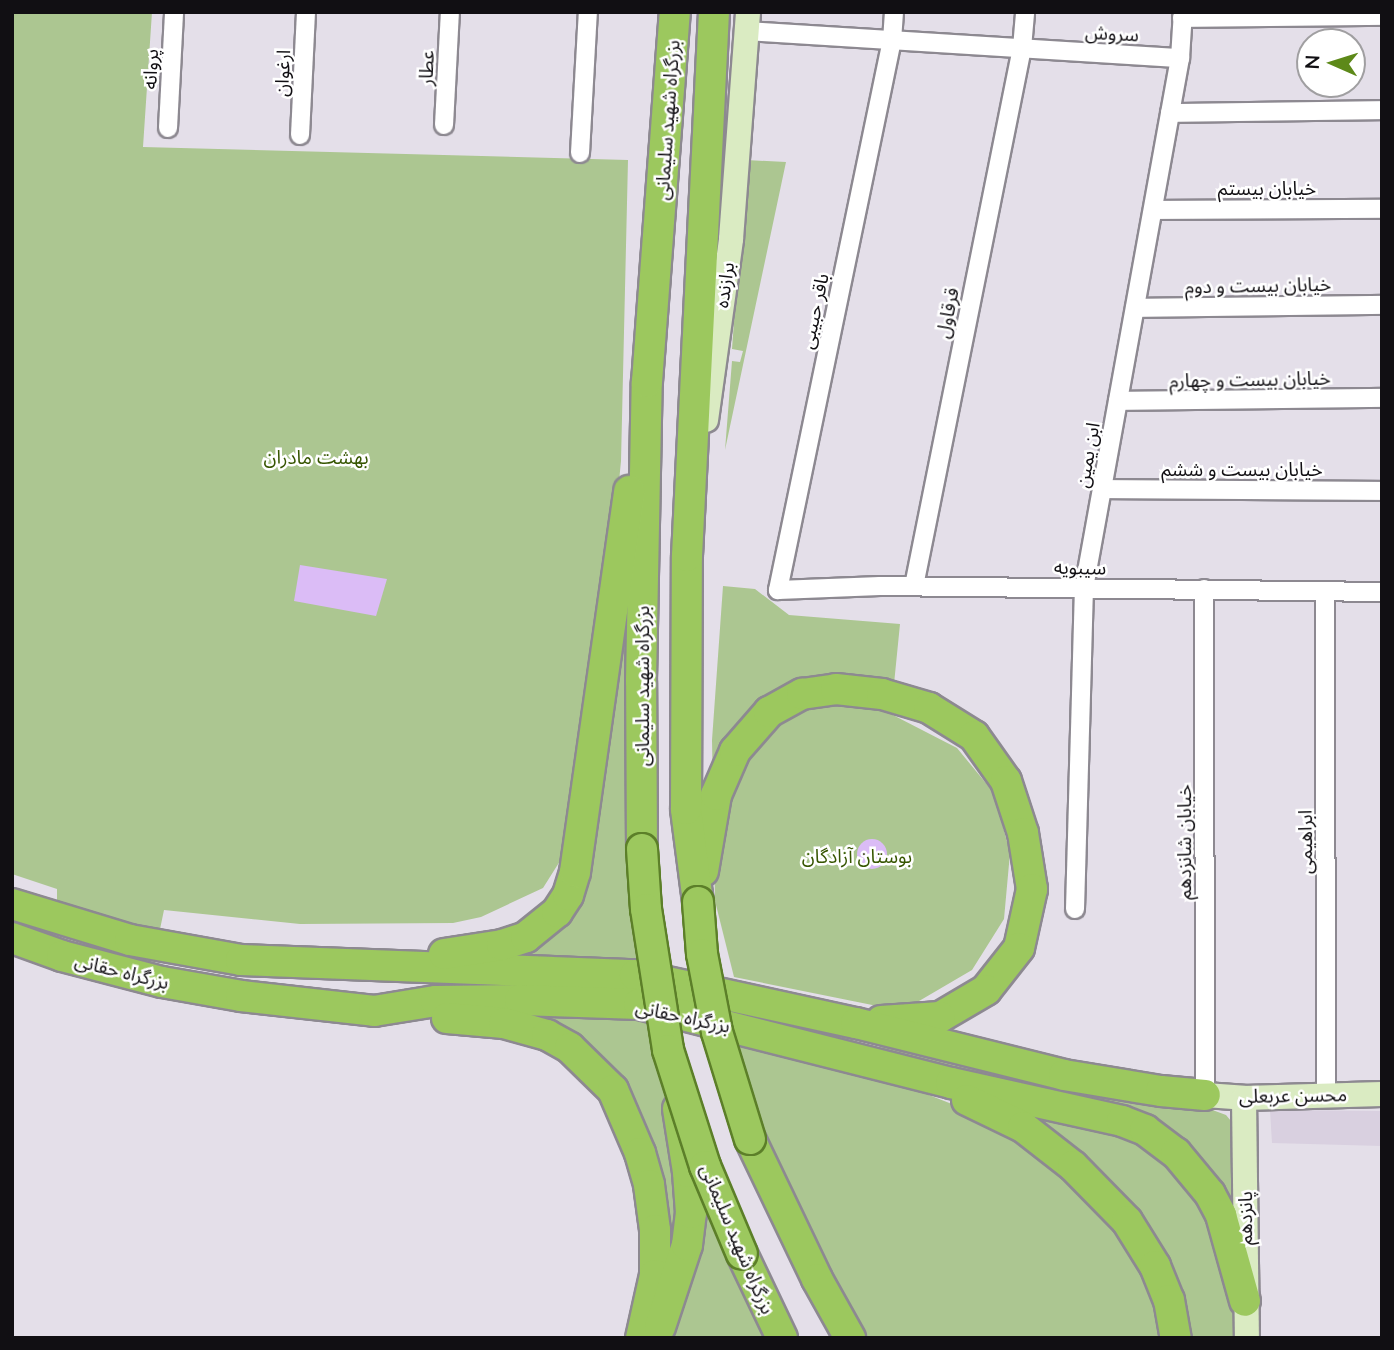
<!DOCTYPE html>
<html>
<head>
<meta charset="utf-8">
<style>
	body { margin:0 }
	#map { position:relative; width:1394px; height:1350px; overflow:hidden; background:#e4dfe9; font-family:Lato,"Noto Sans Arabic",sans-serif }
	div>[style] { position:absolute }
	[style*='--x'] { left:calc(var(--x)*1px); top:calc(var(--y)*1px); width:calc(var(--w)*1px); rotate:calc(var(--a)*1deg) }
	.built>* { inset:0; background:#d9d0e0 }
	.green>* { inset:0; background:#acc691 }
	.water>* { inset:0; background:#dbbcf6 }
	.round { border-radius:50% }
	.roads { filter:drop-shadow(2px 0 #8d8991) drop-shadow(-2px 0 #8d8991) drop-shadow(0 2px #8d8991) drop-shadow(0 -2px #8d8991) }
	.minor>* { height:18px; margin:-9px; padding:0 9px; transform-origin:9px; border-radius:9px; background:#fff }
	.secondary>* { height:24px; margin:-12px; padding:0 12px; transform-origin:12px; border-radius:12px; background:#daebc2 }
	.trunk>* { height:30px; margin:-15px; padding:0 15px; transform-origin:15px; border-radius:15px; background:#9cc85e }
	.bridges { filter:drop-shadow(2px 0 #5c7f29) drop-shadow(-2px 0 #5c7f29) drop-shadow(0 2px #5c7f29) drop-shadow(0 -2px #5c7f29) }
	.trunk-bridge>* { height:30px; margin:-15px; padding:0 15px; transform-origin:15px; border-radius:15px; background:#9cc85e }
	span { translate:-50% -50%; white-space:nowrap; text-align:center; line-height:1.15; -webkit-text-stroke:5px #fff; paint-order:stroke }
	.street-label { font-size:19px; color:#110f13 }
	.park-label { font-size:19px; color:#365500 }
	.frame { position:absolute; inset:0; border:14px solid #110f13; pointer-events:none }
	.north { position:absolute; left:1296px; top:28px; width:70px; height:70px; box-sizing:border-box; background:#fff; border:2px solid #a09fa1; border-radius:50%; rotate:273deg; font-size:19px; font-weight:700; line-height:28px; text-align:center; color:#110f13 }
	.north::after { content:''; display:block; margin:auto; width:24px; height:32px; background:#5d8919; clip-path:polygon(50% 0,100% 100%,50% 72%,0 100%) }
</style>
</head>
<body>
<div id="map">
	<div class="built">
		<i style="clip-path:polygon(1270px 1110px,1382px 1111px,1382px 1146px,1272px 1143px)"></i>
	</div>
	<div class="green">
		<i style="clip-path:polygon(12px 12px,152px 12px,143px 147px,628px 160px,621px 461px,609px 584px,572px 842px,543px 888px,481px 917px,453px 923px,300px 924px,164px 910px,159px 934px,57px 902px,57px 889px,12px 874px)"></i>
		<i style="clip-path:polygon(746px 160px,786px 162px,725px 450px,732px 361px,740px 362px,743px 351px,732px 349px)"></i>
		<i style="clip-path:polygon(636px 467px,632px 706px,625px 854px,639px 967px,463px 957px,554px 925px)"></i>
		<i style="clip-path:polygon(723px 586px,755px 589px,789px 615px,900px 624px,891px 714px,957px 748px,994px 793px,1010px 853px,1004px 919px,972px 970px,902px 1011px,734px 977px,715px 901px,712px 740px)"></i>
		<i style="clip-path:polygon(460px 1008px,649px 1017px,686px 1185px,686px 1220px,657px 1289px,616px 1085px)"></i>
		<i style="clip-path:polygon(730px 1034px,873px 1073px,1018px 1130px,1125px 1228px,1168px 1338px,862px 1338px,778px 1181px)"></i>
		<i style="clip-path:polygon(884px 1041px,1199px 1105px,1226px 1115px,1231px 1121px,1234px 1133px,1242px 1277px,1189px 1156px,877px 1059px)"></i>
		<i style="clip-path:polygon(993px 1105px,1130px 1129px,1196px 1190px,1235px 1290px,1238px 1338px,1186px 1338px,1168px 1270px)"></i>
		<i style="clip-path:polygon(691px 1165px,768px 1338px,663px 1338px)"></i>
	</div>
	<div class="water">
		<i style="clip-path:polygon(300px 565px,387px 579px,376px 616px,294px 601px)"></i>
		<i class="round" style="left:857px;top:839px;width:30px;height:30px"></i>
	</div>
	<div class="roads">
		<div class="minor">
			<i style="--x:894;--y:12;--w:28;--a:94"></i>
			<i style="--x:892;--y:40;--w:562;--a:101.71"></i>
			<i style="--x:778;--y:590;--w:102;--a:-2.2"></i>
			<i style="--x:880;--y:586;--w:502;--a:0.68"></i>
			<i style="--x:1182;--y:18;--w:200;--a:-0.6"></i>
			<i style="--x:747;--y:31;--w:434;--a:3.6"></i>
			<i style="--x:1170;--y:113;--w:212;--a:-0.8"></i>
			<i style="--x:444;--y:125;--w:113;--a:-87"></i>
			<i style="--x:168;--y:128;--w:116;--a:-87"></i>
			<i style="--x:300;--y:135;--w:123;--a:-87.2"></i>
			<i style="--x:580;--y:153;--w:141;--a:-86.8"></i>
			<i style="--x:1153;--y:210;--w:229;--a:-0.3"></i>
			<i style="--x:1135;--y:308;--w:247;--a:-0.7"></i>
			<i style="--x:1118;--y:401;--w:264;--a:-0.7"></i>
			<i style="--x:1102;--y:489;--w:280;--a:0.4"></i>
			<i style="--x:914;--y:586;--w:549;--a:-78.65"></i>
			<i style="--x:1022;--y:48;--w:36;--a:-85"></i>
			<i style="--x:1204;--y:589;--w:506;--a:89.89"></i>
			<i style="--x:1325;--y:591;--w:503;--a:89.89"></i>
			<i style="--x:1075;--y:909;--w:321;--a:-88.4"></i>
			<i style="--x:1084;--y:588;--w:539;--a:-79.73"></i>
			<i style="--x:1180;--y:58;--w:46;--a:-86.3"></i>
		</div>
		<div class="secondary">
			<i style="--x:706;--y:420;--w:183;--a:-82.1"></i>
			<i style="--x:731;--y:239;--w:228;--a:-85.7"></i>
			<i style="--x:1205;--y:1095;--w:39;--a:4"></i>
			<i style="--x:1244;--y:1098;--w:138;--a:-1.7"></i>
			<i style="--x:1244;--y:1098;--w:240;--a:89.3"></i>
		</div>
		<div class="trunk">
			<i style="--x:642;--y:849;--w:168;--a:-90.3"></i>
			<i style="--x:641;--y:681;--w:299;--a:-88.9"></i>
			<i style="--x:647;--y:382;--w:371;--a:-85.7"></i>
			<i style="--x:703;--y:871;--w:77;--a:-80.3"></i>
			<i style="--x:716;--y:795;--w:48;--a:-66.6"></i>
			<i style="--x:735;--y:751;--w:52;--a:-48.9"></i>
			<i style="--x:769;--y:712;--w:38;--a:-29"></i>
			<i style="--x:802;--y:694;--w:34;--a:-8"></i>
			<i style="--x:836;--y:689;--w:46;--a:6.2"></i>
			<i style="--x:882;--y:694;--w:49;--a:16.6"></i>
			<i style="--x:929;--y:708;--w:53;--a:31.9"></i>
			<i style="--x:974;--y:736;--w:55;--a:54.6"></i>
			<i style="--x:1006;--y:781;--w:55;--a:71.9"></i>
			<i style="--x:1023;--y:833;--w:57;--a:80.9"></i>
			<i style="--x:1032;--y:889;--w:60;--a:102.4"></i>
			<i style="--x:1019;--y:948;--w:53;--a:128.2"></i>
			<i style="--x:986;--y:990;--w:53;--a:149.6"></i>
			<i style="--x:940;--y:1017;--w:59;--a:176.1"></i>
			<i style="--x:698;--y:902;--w:94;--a:-97.4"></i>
			<i style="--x:686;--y:809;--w:253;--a:-89.8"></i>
			<i style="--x:687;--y:556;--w:545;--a:-87.16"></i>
			<i style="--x:12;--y:904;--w:123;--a:17"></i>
			<i style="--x:130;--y:940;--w:113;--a:10.2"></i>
			<i style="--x:241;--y:960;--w:394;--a:2.2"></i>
			<i style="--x:635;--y:975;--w:226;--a:12.3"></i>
			<i style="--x:856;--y:1023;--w:214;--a:14"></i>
			<i style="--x:1064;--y:1075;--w:98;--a:9.4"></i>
			<i style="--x:1161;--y:1091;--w:44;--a:5.2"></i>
			<i style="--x:12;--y:938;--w:53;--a:19.8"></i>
			<i style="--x:62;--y:956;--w:103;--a:14.6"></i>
			<i style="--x:162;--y:982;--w:80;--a:10"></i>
			<i style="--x:241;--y:996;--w:134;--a:6.4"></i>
			<i style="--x:374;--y:1011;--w:63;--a:-9.2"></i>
			<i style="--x:436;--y:1001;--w:84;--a:-0.7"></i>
			<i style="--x:520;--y:1000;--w:119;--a:1.9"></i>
			<i style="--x:639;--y:1004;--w:322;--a:14.2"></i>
			<i style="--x:951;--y:1083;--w:175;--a:12.5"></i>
			<i style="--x:1122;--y:1121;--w:25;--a:21"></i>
			<i style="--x:1145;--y:1130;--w:39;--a:37"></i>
			<i style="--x:1176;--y:1153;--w:53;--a:50.3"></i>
			<i style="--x:1210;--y:1194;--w:24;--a:62"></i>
			<i style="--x:1221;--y:1215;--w:89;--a:74.4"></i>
			<i style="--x:444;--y:954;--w:59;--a:-8.8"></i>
			<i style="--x:502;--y:945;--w:25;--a:-18"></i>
			<i style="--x:526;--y:937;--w:40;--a:-39"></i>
			<i style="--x:557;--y:912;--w:20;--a:-57"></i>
			<i style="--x:568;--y:895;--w:24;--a:-73"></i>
			<i style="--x:575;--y:872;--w:385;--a:-81.9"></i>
			<i style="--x:447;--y:1018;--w:57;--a:5"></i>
			<i style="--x:504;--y:1023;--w:45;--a:15.6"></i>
			<i style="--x:547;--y:1035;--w:26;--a:29"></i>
			<i style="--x:570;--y:1048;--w:60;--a:44.3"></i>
			<i style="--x:613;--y:1090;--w:69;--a:66.8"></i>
			<i style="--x:640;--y:1153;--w:33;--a:74"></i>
			<i style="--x:649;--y:1185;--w:45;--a:82.4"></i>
			<i style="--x:655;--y:1230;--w:45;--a:90"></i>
			<i style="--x:655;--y:1275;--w:65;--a:102.5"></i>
			<i style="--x:967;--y:1100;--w:62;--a:25.7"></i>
			<i style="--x:1023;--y:1127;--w:63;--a:38"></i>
			<i style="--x:1073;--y:1166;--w:77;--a:45.5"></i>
			<i style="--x:1127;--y:1221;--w:53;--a:58.1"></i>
			<i style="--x:1155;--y:1266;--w:37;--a:68"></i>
			<i style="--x:1169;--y:1300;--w:39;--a:80"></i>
			<i style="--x:750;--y:1139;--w:155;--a:64.4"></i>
			<i style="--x:817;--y:1279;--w:68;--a:60.8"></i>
			<i style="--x:742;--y:1254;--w:93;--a:64.5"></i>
			<i style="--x:660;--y:1327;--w:86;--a:-71.8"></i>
			<i style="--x:687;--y:1245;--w:32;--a:-83"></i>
			<i style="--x:691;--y:1213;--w:41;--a:-94.2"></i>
			<i style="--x:688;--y:1172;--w:64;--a:-99"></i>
		</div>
	</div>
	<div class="bridges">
		<div class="trunk-bridge">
			<i style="--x:642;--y:849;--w:60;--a:86.2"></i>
			<i style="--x:646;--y:909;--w:143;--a:81.1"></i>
			<i style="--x:668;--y:1050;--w:122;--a:72.3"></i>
			<i style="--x:705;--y:1166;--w:95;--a:67.2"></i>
			<i style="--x:698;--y:902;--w:52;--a:85.6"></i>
			<i style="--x:702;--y:954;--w:79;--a:79.1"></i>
			<i style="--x:717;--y:1032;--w:112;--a:72.9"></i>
		</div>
	</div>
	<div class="street-label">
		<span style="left:1112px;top:33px;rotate:3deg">سروش</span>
		<span style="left:426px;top:68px;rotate:-87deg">عطار</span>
		<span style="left:150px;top:69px;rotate:-87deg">پروانه</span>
		<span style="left:282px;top:73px;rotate:-87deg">ارغوان</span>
		<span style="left:667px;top:120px;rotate:-86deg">بزرگراه شهید سلیمانی</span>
		<span style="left:1267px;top:188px">خیابان بیستم</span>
		<span style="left:724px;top:285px;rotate:-82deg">برازنده</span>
		<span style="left:1258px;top:285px;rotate:-1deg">خیابان بیست و دوم</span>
		<span style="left:814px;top:311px;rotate:-78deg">باقر حبیبی</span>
		<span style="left:947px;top:313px;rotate:-79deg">قرقاول</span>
		<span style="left:1250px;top:379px;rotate:-1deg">خیابان بیست و چهارم</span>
		<span style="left:1087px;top:455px;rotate:-80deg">ابن یمین</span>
		<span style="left:1242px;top:469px">خیابان بیست و ششم</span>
		<span style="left:1080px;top:567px;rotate:1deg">سیبویه</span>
		<span style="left:642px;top:686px;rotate:-90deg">بزرگراه شهید سلیمانی</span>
		<span style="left:1184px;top:842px;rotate:-90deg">خیابان شانزدهم</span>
		<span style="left:1305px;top:842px;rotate:-90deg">ابراهیمی</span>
		<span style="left:122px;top:971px;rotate:14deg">بزرگراه حقانی</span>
		<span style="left:683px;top:1016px;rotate:12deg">بزرگراه حقانی</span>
		<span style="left:1293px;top:1095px;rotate:-1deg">محسن عربعلی</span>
		<span style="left:1245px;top:1218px;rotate:-90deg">پانزدهم</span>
		<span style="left:738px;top:1239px;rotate:67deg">بزرگراه شهید سلیمانی</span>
	</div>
	<div class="park-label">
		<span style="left:316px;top:457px">بهشت مادران</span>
		<span style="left:857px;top:856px">بوستان آزادگان</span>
	</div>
	<div class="frame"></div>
	<div class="north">N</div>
</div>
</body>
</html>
